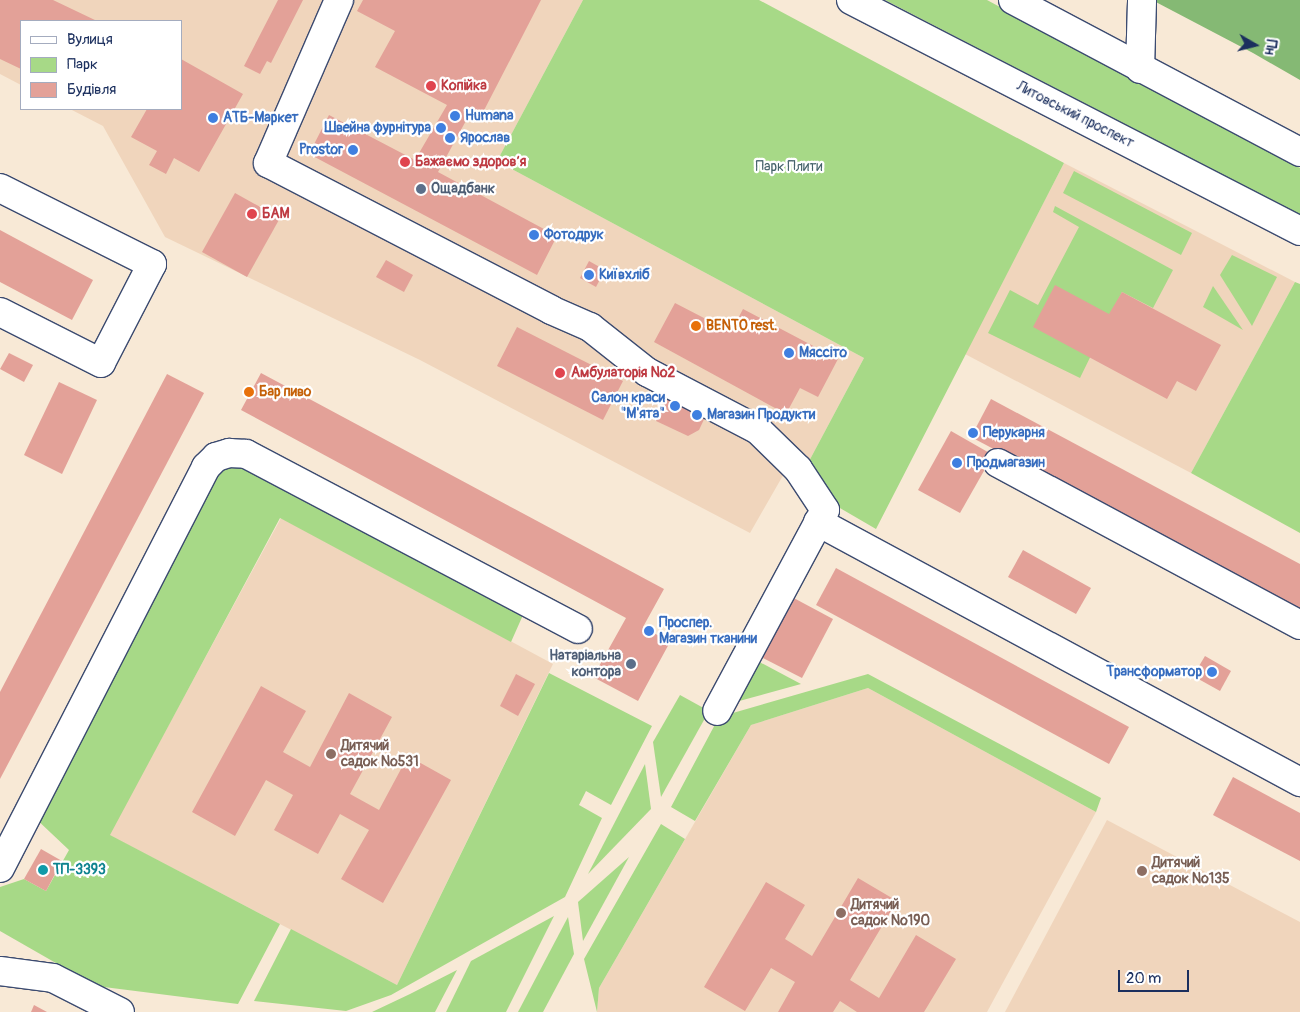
<!DOCTYPE html>
<html>
<head>
<meta charset="utf-8">
<style>
	body { margin:0 }
	#map { position:relative; width:1300px; height:1012px; overflow:hidden; background:#f8e9d6; font-family:Pangolin,sans-serif }
	div>[style] { position:absolute }
	[style*='--x'] { left:calc(var(--x)*1px); top:calc(var(--y)*1px); width:calc(var(--w)*1px); rotate:calc(var(--a)*1deg) }
	.built>* { inset:0; background:#f0d5bc }
	.green>* { inset:0; background:#a7d987 }
	.forest>* { inset:0; background:#85b974 }
	.building>* { inset:0; background:#e3a198 }
	.roads { filter:drop-shadow(1px 0 #3c4b70) drop-shadow(-1px 0 #3c4b70) drop-shadow(0 1px #3c4b70) drop-shadow(0 -1px #3c4b70) }
	.minor>* { height:28px; margin:-14px; padding:0 14px; transform-origin:14px; border-radius:14px; background:#fff }
	.major>* { height:28px; margin:-14px; padding:0 14px; transform-origin:14px; border-radius:14px; background:#fff }
	.dots>* { width:14px; height:14px; translate:-50% -50%; box-sizing:border-box; border:2px solid #fff; border-radius:50% }
	span { translate:-50% -50%; white-space:nowrap; text-align:center; line-height:1.15; -webkit-text-stroke:4.5px #fff; paint-order:stroke }
	.health-label { font-size:14px; color:#be3a42; font-weight:700 }
	.left { translate:0 -50%; text-align:left }
	.street-label { font-size:14px; color:#1b2f5e }
	.shop-label { font-size:14px; color:#366cbe; font-weight:700 }
	.right { translate:-100% -50%; text-align:right }
	.park-label { font-size:14px; color:#45626a }
	.service-label { font-size:14px; color:#4e5e75; font-weight:700 }
	.food-label { font-size:14px; color:#c56008; font-weight:700 }
	.education-label { font-size:14px; color:#785e54; font-weight:700 }
	.culture-label { font-size:14px; color:#0d838f; font-weight:700 }
	.legend { position:absolute; left:20px; top:20px; width:162px; height:90px; box-sizing:border-box; background:#fff; border:1px solid #a4acbf; margin:0; padding:6px 9px; list-style:none; font-size:15px; color:#1b2f5e }
	.legend li { display:flex; align-items:center; gap:10px; height:25px }
	.legend b { width:25px; border:1px solid #a4acbf }
	.north { position:absolute; left:1230px; top:20px; width:50px; height:50px; -webkit-text-stroke:4px #fff; paint-order:stroke; rotate:98deg; font-size:14px; font-weight:700; line-height:20px; text-align:center; color:#1b2f5e }
	.north::after { content:''; display:block; margin:auto; width:18px; height:22px; background:#1b2f5e; clip-path:polygon(50% 0,100% 100%,50% 72%,0 100%) }
	.scale { position:absolute; left:1118px; top:970px; width:71px; height:22px; box-sizing:border-box; border:2px solid #1b2f5e; border-top:0; padding-left:6px; font-size:15px; line-height:18px; white-space:nowrap; color:#1b2f5e; -webkit-text-stroke:4px #fff; paint-order:stroke }
</style>
</head>
<body>
<div id="map">
	<div class="built">
		<i style="clip-path:polygon(0 0,583px 0,497px 161px,864px 358px,807px 465px,793px 458px,750px 533px,420px 360px,165px 237px,103px 126px,70px 109px,181px 109px,181px 21px,21px 21px,21px 85px,0 74px)"></i>
		<i style="clip-path:polygon(1064px 163px,1295px 282px,1191px 473px,965px 354px)"></i>
		<i style="clip-path:polygon(281px 518px,553px 664px,397px 985px,109px 835px)"></i>
		<i style="clip-path:polygon(868px 688px,1096px 812px,987px 1012px,597px 1012px,599px 988px,751px 725px)"></i>
		<i style="clip-path:polygon(1107px 820px,1300px 922px,1300px 1012px,1005px 1012px)"></i>
	</div>
	<div class="green">
		<i style="clip-path:polygon(583px 0,759px 0,1064px 163px,876px 529px,833px 504px,807px 465px,864px 358px,497px 161px)"></i>
		<i style="clip-path:polygon(885px 0,987px 0,1300px 168px,1300px 215px)"></i>
		<i style="clip-path:polygon(1074px 171px,1192px 233px,1181px 255px,1063px 193px)"></i>
		<i style="clip-path:polygon(1055px 206px,1173px 270px,1153px 308px,1122px 292px,1080px 378px,988px 333px,1010px 290px,1038px 305px,1079px 227px,1053px 212px)"></i>
		<i style="clip-path:polygon(1232px 255px,1277px 277px,1252px 326px,1220px 275px)"></i>
		<i style="clip-path:polygon(1295px 282px,1300px 284px,1300px 533px,1191px 473px)"></i>
		<i style="clip-path:polygon(1213px 286px,1243px 330px,1203px 307px)"></i>
		<i style="clip-path:polygon(229px 459px,527px 606px,511px 642px,280px 518px,110px 835px,280px 924px,238px 1004px,96px 986px,0 931px,0 887px,24px 879px,46px 891px,69px 850px,33px 816px,215px 466px)"></i>
		<i style="clip-path:polygon(750px 657px,801px 684px,721px 706px)"></i>
		<i style="clip-path:polygon(549px 673px,652px 726px,611px 805px,586px 791px,579px 805px,602px 818px,565px 897px,391px 995px,346px 1011px,254px 1001px,291px 929px,397px 985px)"></i>
		<i style="clip-path:polygon(868px 674px,1101px 798px,1096px 812px,868px 688px,751px 725px,695px 821px,671px 807px,719px 717px)"></i>
		<i style="clip-path:polygon(680px 695px,709px 711px,661px 797px,653px 742px)"></i>
		<i style="clip-path:polygon(645px 764px,651px 809px,588px 874px)"></i>
		<i style="clip-path:polygon(661px 824px,685px 839px,599px 988px,597px 1012px,584px 959px)"></i>
		<i style="clip-path:polygon(629px 857px,583px 941px,578px 902px)"></i>
		<i style="clip-path:polygon(554px 916px,506px 1012px,446px 1012px,471px 961px)"></i>
		<i style="clip-path:polygon(568px 917px,574px 954px,543px 1012px,518px 1012px)"></i>
		<i style="clip-path:polygon(457px 970px,435px 1012px,372px 1012px,410px 994px)"></i>
	</div>
	<div class="forest">
		<i style="clip-path:polygon(1152px 0,1300px 0,1300px 80px,1253px 53px)"></i>
	</div>
	<div class="building">
		<i style="clip-path:polygon(0 0,53px 0,97px 21px,21px 21px,21px 69px,0 59px)"></i>
		<i style="clip-path:polygon(278px 0,303px 0,271px 63px,267px 61px,260px 74px,244px 66px)"></i>
		<i style="clip-path:polygon(363px 0,541px 0,478px 122px,468px 117px,438px 172px,557px 236px,537px 275px,309px 154px,329px 115px,415px 160px,447px 105px,375px 67px,395px 31px,357px 11px)"></i>
		<i style="clip-path:polygon(181px 59px,243px 94px,199px 172px,174px 158px,166px 174px,149px 165px,157px 151px,131px 137px,147px 109px,181px 109px)"></i>
		<i style="clip-path:polygon(235px 193px,280px 218px,247px 277px,202px 252px)"></i>
		<i style="clip-path:polygon(0 230px,93px 280px,72px 320px,0 282px)"></i>
		<i style="clip-path:polygon(386px 260px,413px 275px,404px 292px,376px 277px)"></i>
		<i style="clip-path:polygon(589px 261px,605px 270px,596px 287px,580px 278px)"></i>
		<i style="clip-path:polygon(1055px 285px,1109px 314px,1122px 292px,1221px 345px,1196px 391px,1177px 381px,1167px 399px,1033px 327px)"></i>
		<i style="clip-path:polygon(675px 303px,731px 332px,743px 309px,838px 359px,818px 397px,800px 388px,786px 414px,654px 342px)"></i>
		<i style="clip-path:polygon(517px 327px,623px 381px,603px 420px,497px 366px)"></i>
		<i style="clip-path:polygon(9px 353px,33px 365px,24px 382px,0 369px)"></i>
		<i style="clip-path:polygon(261px 373px,664px 589px,643px 627px,670px 642px,638px 701px,593px 677px,626px 618px,241px 410px)"></i>
		<i style="clip-path:polygon(167px 374px,204px 393px,0 779px,0 692px)"></i>
		<i style="clip-path:polygon(59px 382px,97px 400px,62px 474px,24px 455px)"></i>
		<i style="clip-path:polygon(669px 395px,707px 413px,699px 430px,688px 436px,656px 421px)"></i>
		<i style="clip-path:polygon(991px 399px,1300px 564px,1300px 612px,971px 437px)"></i>
		<i style="clip-path:polygon(951px 431px,993px 455px,960px 513px,918px 490px)"></i>
		<i style="clip-path:polygon(1023px 550px,1091px 588px,1076px 614px,1008px 577px)"></i>
		<i style="clip-path:polygon(836px 568px,1129px 727px,1109px 764px,816px 605px)"></i>
		<i style="clip-path:polygon(790px 596px,833px 619px,802px 678px,759px 656px)"></i>
		<i style="clip-path:polygon(1205px 656px,1231px 671px,1220px 691px,1193px 676px)"></i>
		<i style="clip-path:polygon(516px 674px,535px 684px,518px 716px,500px 706px)"></i>
		<i style="clip-path:polygon(261px 686px,306px 711px,283px 752px,310px 767px,349px 693px,392px 717px,350px 794px,379px 810px,408px 756px,451px 780px,383px 903px,341px 879px,369px 830px,340px 814px,318px 854px,274px 830px,293px 795px,266px 780px,235px 836px,192px 812px)"></i>
		<i style="clip-path:polygon(1233px 777px,1300px 813px,1300px 861px,1213px 815px)"></i>
		<i style="clip-path:polygon(41px 849px,62px 861px,46px 891px,24px 879px)"></i>
		<i style="clip-path:polygon(858px 878px,897px 901px,850px 980px,879px 998px,916px 935px,956px 959px,924px 1012px,857px 1012px,840px 1001px,833px 1012px,778px 1012px,795px 982px,771px 968px,745px 1011px,704px 987px,766px 882px,805px 905px,785px 939px,812px 956px)"></i>
		<i style="clip-path:polygon(34px 1005px,47px 1012px,31px 1012px)"></i>
	</div>
	<div class="roads">
		<div class="minor">
			<i style="--x:339;--y:0;--w:178;--a:113.5"></i>
			<i style="--x:268;--y:163;--w:319;--a:27.4"></i>
			<i style="--x:551;--y:310;--w:43;--a:23.6"></i>
			<i style="--x:590;--y:327;--w:73;--a:38.3"></i>
			<i style="--x:647;--y:372;--w:125;--a:27.6"></i>
			<i style="--x:758;--y:430;--w:56;--a:44.3"></i>
			<i style="--x:798;--y:469;--w:49;--a:56.6"></i>
			<i style="--x:825;--y:510;--w:228;--a:118.2"></i>
			<i style="--x:851;--y:0;--w:505;--a:27.22"></i>
			<i style="--x:1140;--y:69;--w:69;--a:-88.3"></i>
			<i style="--x:0;--y:188;--w:170;--a:26.6"></i>
			<i style="--x:152;--y:264;--w:111;--a:117.3"></i>
			<i style="--x:101;--y:363;--w:113;--a:-153.2"></i>
			<i style="--x:998;--y:463;--w:343;--a:28.2"></i>
			<i style="--x:818;--y:522;--w:548;--a:28.34"></i>
			<i style="--x:0;--y:868;--w:451;--a:-62.8"></i>
			<i style="--x:206;--y:467;--w:14;--a:-45"></i>
			<i style="--x:216;--y:457;--w:14;--a:-17"></i>
			<i style="--x:229;--y:453;--w:17;--a:3"></i>
			<i style="--x:246;--y:454;--w:375;--a:27.8"></i>
			<i style="--x:0;--y:971;--w:53;--a:7.5"></i>
			<i style="--x:53;--y:978;--w:75;--a:26.9"></i>
		</div>
		<div class="major">
			<i style="--x:1013;--y:0;--w:325;--a:27.9"></i>
		</div>
	</div>
	<div class="dots">
		<i style="left:431px;top:86px;background:#e0444e"></i>
		<i style="left:455px;top:116px;background:#3f7fe0"></i>
		<i style="left:213px;top:118px;background:#3f7fe0"></i>
		<i style="left:441px;top:128px;background:#3f7fe0"></i>
		<i style="left:450px;top:138px;background:#3f7fe0"></i>
		<i style="left:353px;top:150px;background:#3f7fe0"></i>
		<i style="left:405px;top:162px;background:#e0444e"></i>
		<i style="left:421px;top:189px;background:#5c6f8a"></i>
		<i style="left:252px;top:214px;background:#e0444e"></i>
		<i style="left:534px;top:235px;background:#3f7fe0"></i>
		<i style="left:589px;top:275px;background:#3f7fe0"></i>
		<i style="left:696px;top:326px;background:#e8710a"></i>
		<i style="left:789px;top:353px;background:#3f7fe0"></i>
		<i style="left:560px;top:373px;background:#e0444e"></i>
		<i style="left:249px;top:392px;background:#e8710a"></i>
		<i style="left:675px;top:406px;background:#3f7fe0"></i>
		<i style="left:697px;top:415px;background:#3f7fe0"></i>
		<i style="left:973px;top:433px;background:#3f7fe0"></i>
		<i style="left:957px;top:463px;background:#3f7fe0"></i>
		<i style="left:649px;top:631px;background:#3f7fe0"></i>
		<i style="left:631px;top:664px;background:#5c6f8a"></i>
		<i style="left:1212px;top:672px;background:#3f7fe0"></i>
		<i style="left:331px;top:754px;background:#8d6e63"></i>
		<i style="left:43px;top:870px;background:#0f9aa8"></i>
		<i style="left:1142px;top:871px;background:#8d6e63"></i>
		<i style="left:841px;top:913px;background:#8d6e63"></i>
	</div>
	<div class="health-label">
		<span class="left" style="left:441px;top:86px">Копійка</span>
		<span class="left" style="left:415px;top:162px">Бажаємо здоровʼя</span>
		<span class="left" style="left:262px;top:214px">БАМ</span>
		<span class="left" style="left:571px;top:373px">Амбулаторія №2</span>
	</div>
	<div class="street-label">
		<span style="left:1075px;top:115px;rotate:27deg">Литовський проспект</span>
	</div>
	<div class="shop-label">
		<span class="left" style="left:465px;top:116px">Humana</span>
		<span class="left" style="left:223px;top:118px">АТБ-Маркет</span>
		<span class="right" style="left:431px;top:128px">Швейна фурнітура</span>
		<span class="left" style="left:460px;top:138px">Ярослав</span>
		<span class="right" style="left:343px;top:150px">Prostor</span>
		<span class="left" style="left:544px;top:235px">Фотодрук</span>
		<span class="left" style="left:599px;top:275px">Київхліб</span>
		<span class="left" style="left:799px;top:353px">Мяссіто</span>
		<span class="right" style="left:665px;top:406px">Салон краси<br>"М'ята"</span>
		<span class="left" style="left:707px;top:415px">Магазин Продукти</span>
		<span class="left" style="left:983px;top:433px">Перукарня</span>
		<span class="left" style="left:967px;top:463px">Продмагазин</span>
		<span class="left" style="left:659px;top:631px">Проспер.<br>Магазин тканини</span>
		<span class="right" style="left:1202px;top:672px">Трансформатор</span>
	</div>
	<div class="park-label">
		<span style="left:789px;top:167px">Парк Плити</span>
	</div>
	<div class="service-label">
		<span class="left" style="left:431px;top:189px">Ощадбанк</span>
		<span class="right" style="left:621px;top:664px">Натаріальна<br>контора</span>
	</div>
	<div class="food-label">
		<span class="left" style="left:706px;top:326px">BENTO rest.</span>
		<span class="left" style="left:259px;top:392px">Бар пиво</span>
	</div>
	<div class="education-label">
		<span class="left" style="left:341px;top:754px">Дитячий<br>садок №531</span>
		<span class="left" style="left:1152px;top:871px">Дитячий<br>садок №135</span>
		<span class="left" style="left:851px;top:913px">Дитячий<br>садок №190</span>
	</div>
	<div class="culture-label">
		<span class="left" style="left:53px;top:870px">ТП-3393</span>
	</div>
	<ul class="legend">
	<li><b style="height:6px;background:#fff"></b>Вулиця</li>
	<li><b style="height:14px;background:#a7d987"></b>Парк</li>
	<li><b style="height:14px;background:#e3a198"></b>Будівля</li>
	</ul>
	<div class="north">Пн</div>
	<div class="scale">20 m</div>
</div>
</body>
</html>
